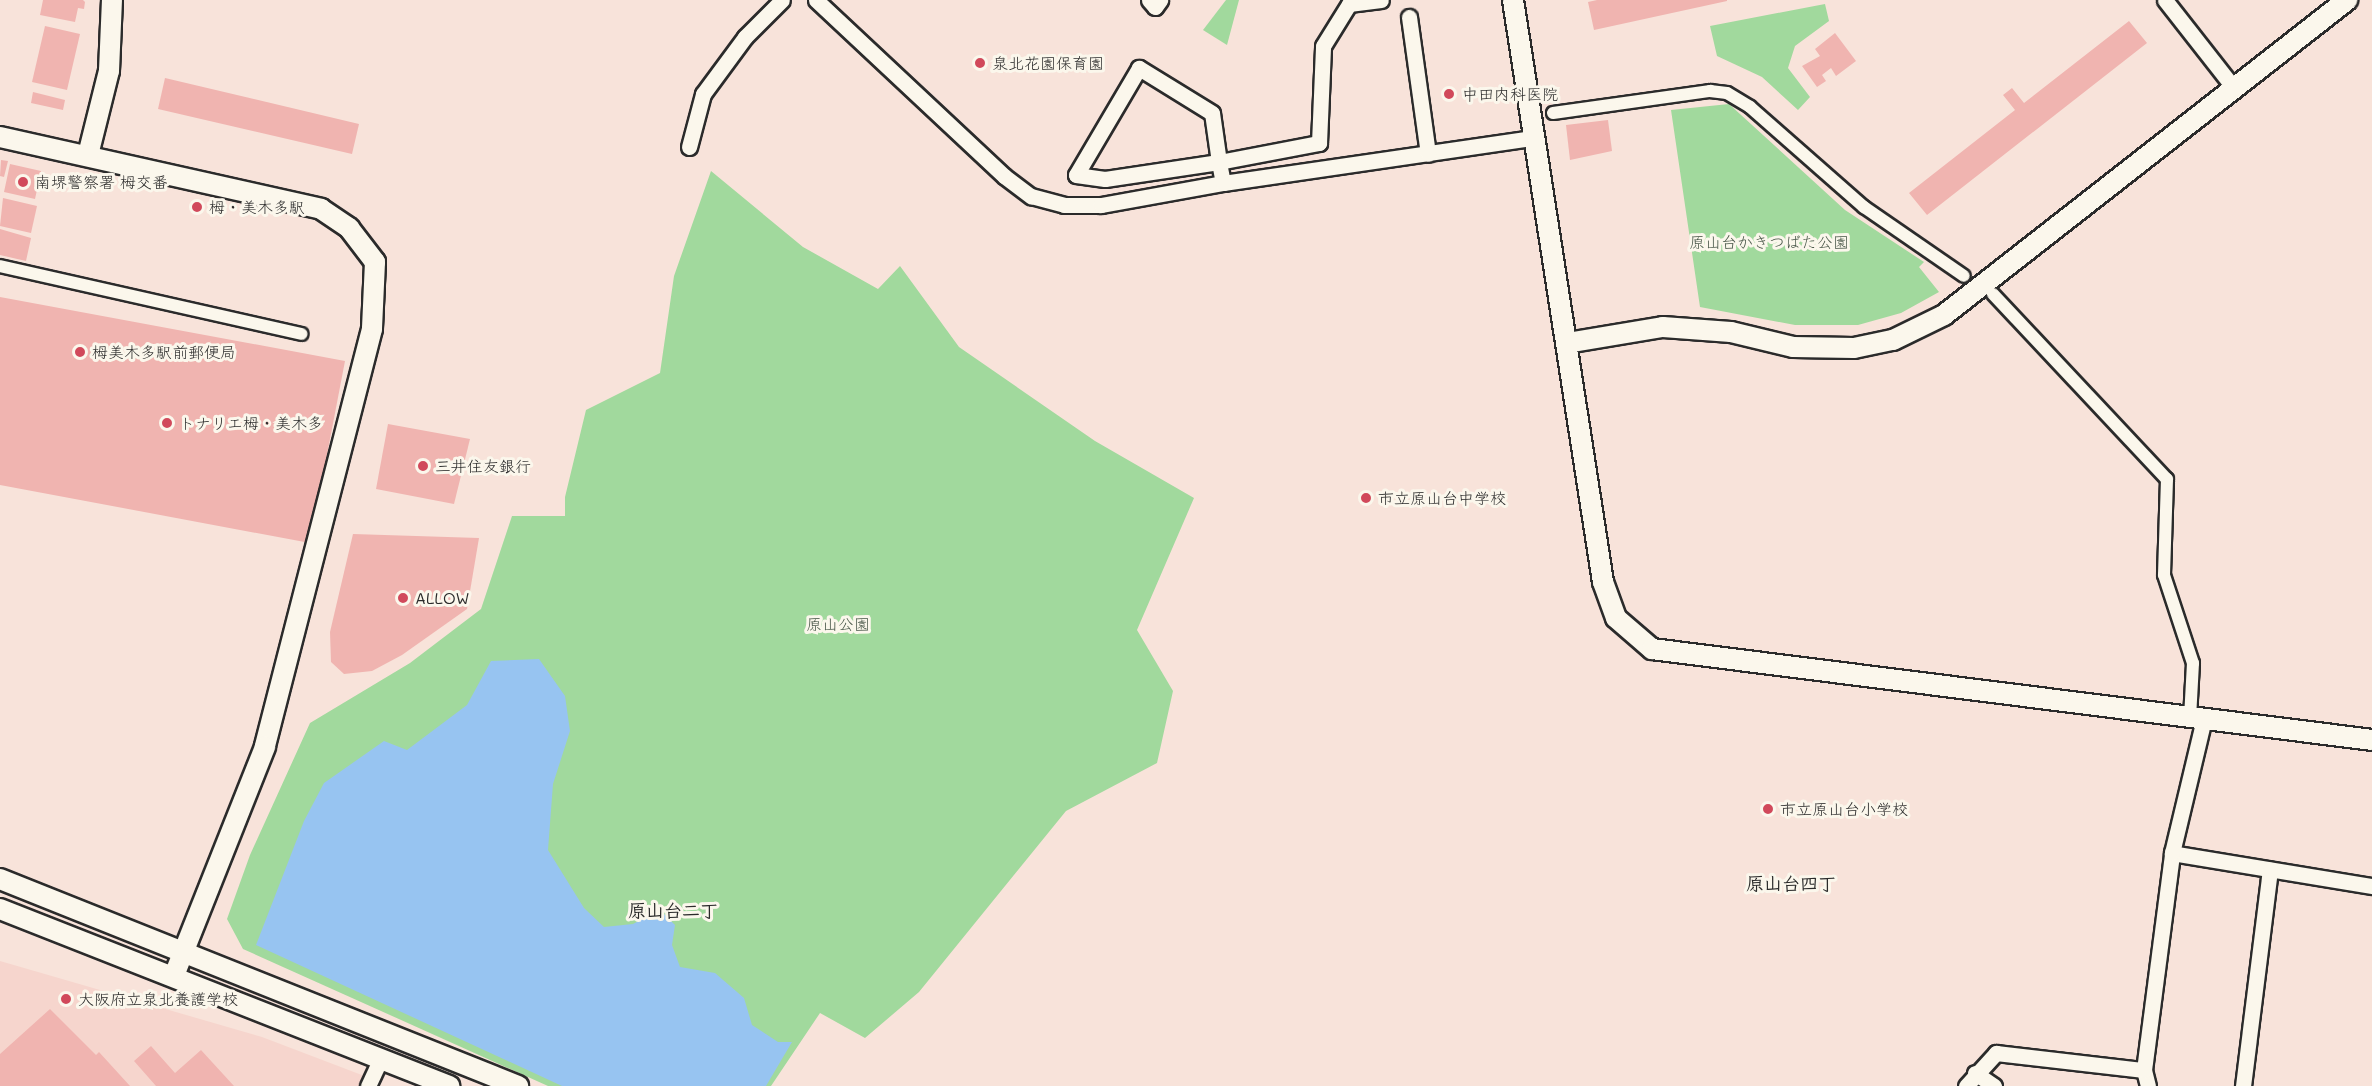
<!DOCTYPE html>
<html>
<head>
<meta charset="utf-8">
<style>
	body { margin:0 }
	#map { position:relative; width:2372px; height:1086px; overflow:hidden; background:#f8e3da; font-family:Mali,"Klee One",sans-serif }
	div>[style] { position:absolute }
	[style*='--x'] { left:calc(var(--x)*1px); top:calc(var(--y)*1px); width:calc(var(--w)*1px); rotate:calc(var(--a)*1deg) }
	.built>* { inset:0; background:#f6d5cd }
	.green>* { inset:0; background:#a1d99d }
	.water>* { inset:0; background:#97c4f1 }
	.building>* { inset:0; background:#f0b4b0 }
	.roads { filter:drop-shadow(2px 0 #2b2b2b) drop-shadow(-2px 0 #2b2b2b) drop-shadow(0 2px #2b2b2b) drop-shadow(0 -2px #2b2b2b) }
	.pedestrian>* { height:12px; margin:-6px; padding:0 6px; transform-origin:6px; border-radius:6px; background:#fbf7ec }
	.minor>* { height:15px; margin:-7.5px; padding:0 7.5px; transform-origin:7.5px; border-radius:7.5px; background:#fbf7ec }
	.tertiary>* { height:20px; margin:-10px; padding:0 10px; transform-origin:10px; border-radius:10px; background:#fbf7ec }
	.dots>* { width:16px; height:16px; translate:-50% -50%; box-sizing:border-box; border:3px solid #fbf7ec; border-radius:50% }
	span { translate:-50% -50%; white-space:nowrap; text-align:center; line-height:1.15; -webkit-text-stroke:6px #fbf7ec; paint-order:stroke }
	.poi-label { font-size:16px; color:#2b2b2b }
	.left { translate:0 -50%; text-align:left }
	.park-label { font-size:16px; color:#485648 }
	.neighbourhood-label { font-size:18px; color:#2b2b2b; font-weight:700 }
</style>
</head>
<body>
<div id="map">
	<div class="built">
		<i style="clip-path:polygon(0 961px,262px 1037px,367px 1077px,363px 1086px,0 1086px)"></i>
	</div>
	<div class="green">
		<i style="clip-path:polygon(1226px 0,1239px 0,1227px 45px,1203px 30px)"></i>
		<i style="clip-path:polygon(1825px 4px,1829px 21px,1795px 46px,1788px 68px,1810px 97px,1798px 110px,1762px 77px,1717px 56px,1710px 26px)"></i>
		<i style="clip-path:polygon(1729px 104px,1845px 210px,1924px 262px,1919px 267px,1939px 292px,1901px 313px,1858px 325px,1795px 325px,1700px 307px,1671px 110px)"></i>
		<i style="clip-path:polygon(711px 171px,803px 247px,878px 289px,900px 266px,959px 347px,1095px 441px,1194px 498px,1137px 630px,1173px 691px,1157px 763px,1066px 811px,919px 992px,865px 1038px,820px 1013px,771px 1086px,548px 1086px,243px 949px,227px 919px,250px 855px,310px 723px,410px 663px,481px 609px,512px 516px,565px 516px,565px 497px,586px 410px,660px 373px,674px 276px)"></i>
	</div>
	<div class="water">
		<i style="clip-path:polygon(539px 659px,565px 696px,570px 731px,553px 784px,548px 850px,584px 908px,604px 927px,633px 924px,660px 910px,675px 925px,672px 945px,680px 967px,715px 973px,744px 998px,752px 1025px,778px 1042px,792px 1042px,766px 1086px,562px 1086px,256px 945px,304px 821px,324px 783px,384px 741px,407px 750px,467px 705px,491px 661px)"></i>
	</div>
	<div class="building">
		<i style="clip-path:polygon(43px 0,83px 0,85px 2px,84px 9px,78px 8px,75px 22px,40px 15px)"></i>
		<i style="clip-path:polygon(1597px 0,1727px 0,1727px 1px,1594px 30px,1588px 2px)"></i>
		<i style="clip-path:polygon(2129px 21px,2147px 43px,1927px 215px,1909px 193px,2015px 110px,2003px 95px,2012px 88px,2024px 103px)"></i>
		<i style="clip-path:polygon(45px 26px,80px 34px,67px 90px,32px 82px)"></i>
		<i style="clip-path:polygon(1835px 33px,1856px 61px,1836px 76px,1831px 68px,1822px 75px,1826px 81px,1817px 87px,1802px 66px,1820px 56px,1815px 49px)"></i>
		<i style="clip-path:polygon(165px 78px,359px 124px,352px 154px,158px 109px)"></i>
		<i style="clip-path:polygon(33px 92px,65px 100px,63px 110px,31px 103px)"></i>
		<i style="clip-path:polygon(1608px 120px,1612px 151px,1570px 160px,1566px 125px)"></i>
		<i style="clip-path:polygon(1px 160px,8px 161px,4px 177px,0 176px)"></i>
		<i style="clip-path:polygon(10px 164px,41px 171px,35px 199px,4px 192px)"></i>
		<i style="clip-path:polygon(3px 198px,37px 206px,31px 233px,0 226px)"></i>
		<i style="clip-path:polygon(0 229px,31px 238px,26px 261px,0 255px)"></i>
		<i style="clip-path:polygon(0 297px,345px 361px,310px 543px,0 485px)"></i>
		<i style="clip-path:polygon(388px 424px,470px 439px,454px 504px,376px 489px)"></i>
		<i style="clip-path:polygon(353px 534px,479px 538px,467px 609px,402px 655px,372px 671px,344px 674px,331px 662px,330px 632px)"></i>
		<i style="clip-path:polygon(50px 1009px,96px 1055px,99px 1052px,130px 1086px,0 1086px,0 1054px)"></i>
		<i style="clip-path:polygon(151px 1046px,175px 1073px,201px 1050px,234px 1086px,156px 1086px,134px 1061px)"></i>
	</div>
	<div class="roads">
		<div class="pedestrian">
			<i style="--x:1553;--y:113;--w:159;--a:-8"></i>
			<i style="--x:1710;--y:91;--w:17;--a:7"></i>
			<i style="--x:1727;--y:93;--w:27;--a:31"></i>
			<i style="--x:1750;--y:107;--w:152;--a:41.3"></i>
			<i style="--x:1864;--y:207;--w:121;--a:34.6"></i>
			<i style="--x:0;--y:266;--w:309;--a:12.7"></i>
			<i style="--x:1993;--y:294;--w:254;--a:46.8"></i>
			<i style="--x:2167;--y:479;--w:96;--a:91.8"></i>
			<i style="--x:2164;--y:575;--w:93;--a:71.8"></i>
			<i style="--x:2193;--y:663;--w:55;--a:93.1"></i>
		</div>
		<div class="minor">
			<i style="--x:816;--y:0;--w:258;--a:43.1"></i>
			<i style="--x:1004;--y:176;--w:34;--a:37"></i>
			<i style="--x:1031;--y:196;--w:34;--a:15"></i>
			<i style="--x:1064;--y:205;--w:37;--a:0"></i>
			<i style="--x:1101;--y:205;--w:124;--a:-10.2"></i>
			<i style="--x:1223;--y:183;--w:313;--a:-8.3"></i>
			<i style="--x:1149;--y:0;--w:9;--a:49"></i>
			<i style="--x:1155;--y:7;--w:9;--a:-54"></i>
			<i style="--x:2165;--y:0;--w:112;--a:51.9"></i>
			<i style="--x:1409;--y:17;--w:138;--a:82.1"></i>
			<i style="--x:689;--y:147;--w:55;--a:-75.2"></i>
			<i style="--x:703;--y:94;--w:71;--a:-53.6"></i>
			<i style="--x:745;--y:37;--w:52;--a:-45"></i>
			<i style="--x:1223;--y:183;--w:21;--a:-101"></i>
			<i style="--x:1219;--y:162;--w:49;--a:-98.1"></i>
			<i style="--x:1212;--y:113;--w:86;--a:-148.3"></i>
			<i style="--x:1139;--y:68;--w:124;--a:120.5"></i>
			<i style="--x:1076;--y:175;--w:29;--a:8"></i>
			<i style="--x:1105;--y:179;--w:115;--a:-8.5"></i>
			<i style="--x:1219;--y:162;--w:102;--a:-10.8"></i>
			<i style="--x:1319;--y:143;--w:97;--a:-87.6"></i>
			<i style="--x:1323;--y:46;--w:49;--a:-58.2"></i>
			<i style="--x:1349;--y:4;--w:32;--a:-7"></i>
			<i style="--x:2172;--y:853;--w:203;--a:9.4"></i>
			<i style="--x:1975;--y:1073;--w:23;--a:34"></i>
			<i style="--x:368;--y:1086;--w:29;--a:-65"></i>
			<i style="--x:1966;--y:1086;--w:45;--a:-47.7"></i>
			<i style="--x:1996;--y:1053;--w:149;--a:6.6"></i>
			<i style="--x:2148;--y:1086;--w:16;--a:-104"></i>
			<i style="--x:2144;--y:1070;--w:219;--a:-82.6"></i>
			<i style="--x:2172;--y:853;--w:138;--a:-76.6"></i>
			<i style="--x:2243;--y:1086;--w:218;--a:-82.9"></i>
		</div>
		<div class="tertiary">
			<i style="--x:1513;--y:0;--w:589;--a:81.21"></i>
			<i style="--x:1603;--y:582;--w:38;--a:70"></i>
			<i style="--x:1616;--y:618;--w:48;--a:40.7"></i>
			<i style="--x:1652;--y:649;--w:726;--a:7.2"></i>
			<i style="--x:0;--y:137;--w:329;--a:12.6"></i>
			<i style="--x:321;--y:209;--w:34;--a:34"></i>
			<i style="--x:349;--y:228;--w:43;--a:52.6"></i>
			<i style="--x:375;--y:262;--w:67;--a:92.6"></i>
			<i style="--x:372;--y:329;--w:431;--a:104.4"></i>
			<i style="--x:265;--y:747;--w:246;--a:111.7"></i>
			<i style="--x:88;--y:155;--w:87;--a:-76"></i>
			<i style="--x:109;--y:71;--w:71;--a:-87.6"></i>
			<i style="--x:1567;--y:343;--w:97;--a:-9.5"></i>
			<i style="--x:1663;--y:327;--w:68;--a:4.2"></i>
			<i style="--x:1731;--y:332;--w:64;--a:13.6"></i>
			<i style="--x:1793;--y:347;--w:61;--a:0.9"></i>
			<i style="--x:1854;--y:348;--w:40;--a:-12"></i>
			<i style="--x:1893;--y:340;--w:57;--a:-26.1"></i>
			<i style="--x:1944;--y:315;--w:512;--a:-38.01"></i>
			<i style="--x:0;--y:879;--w:558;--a:21.78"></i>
			<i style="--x:0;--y:909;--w:483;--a:21.5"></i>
		</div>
	</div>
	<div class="dots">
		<i style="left:980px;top:63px;background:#d1495b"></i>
		<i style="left:1449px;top:94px;background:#d1495b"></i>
		<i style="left:23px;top:182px;background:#d1495b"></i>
		<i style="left:197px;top:207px;background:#d1495b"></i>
		<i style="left:80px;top:352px;background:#d1495b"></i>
		<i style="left:167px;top:423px;background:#d1495b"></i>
		<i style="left:423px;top:466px;background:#d1495b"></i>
		<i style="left:1366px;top:498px;background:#d1495b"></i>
		<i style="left:403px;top:598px;background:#d1495b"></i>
		<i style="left:1768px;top:809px;background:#d1495b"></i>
		<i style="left:66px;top:999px;background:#d1495b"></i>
	</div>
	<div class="poi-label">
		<span class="left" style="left:992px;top:63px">泉北花園保育園</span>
		<span class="left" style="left:1462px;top:94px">中田内科医院</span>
		<span class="left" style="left:35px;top:182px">南堺警察署 栂交番</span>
		<span class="left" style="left:209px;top:207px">栂・美木多駅</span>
		<span class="left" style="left:92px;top:352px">栂美木多駅前郵便局</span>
		<span class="left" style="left:179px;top:423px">トナリエ栂・美木多</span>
		<span class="left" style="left:435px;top:466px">三井住友銀行</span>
		<span class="left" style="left:1378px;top:498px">市立原山台中学校</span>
		<span class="left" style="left:415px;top:598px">ALLOW</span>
		<span class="left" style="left:1780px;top:809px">市立原山台小学校</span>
		<span class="left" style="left:78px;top:999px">大阪府立泉北養護学校</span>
	</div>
	<div class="park-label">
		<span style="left:1769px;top:242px">原山台かきつばた公園</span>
		<span style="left:838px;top:624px">原山公園</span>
	</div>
	<div class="neighbourhood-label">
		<span style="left:1791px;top:883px">原山台四丁</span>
		<span style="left:673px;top:910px">原山台二丁</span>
	</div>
</div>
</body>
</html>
